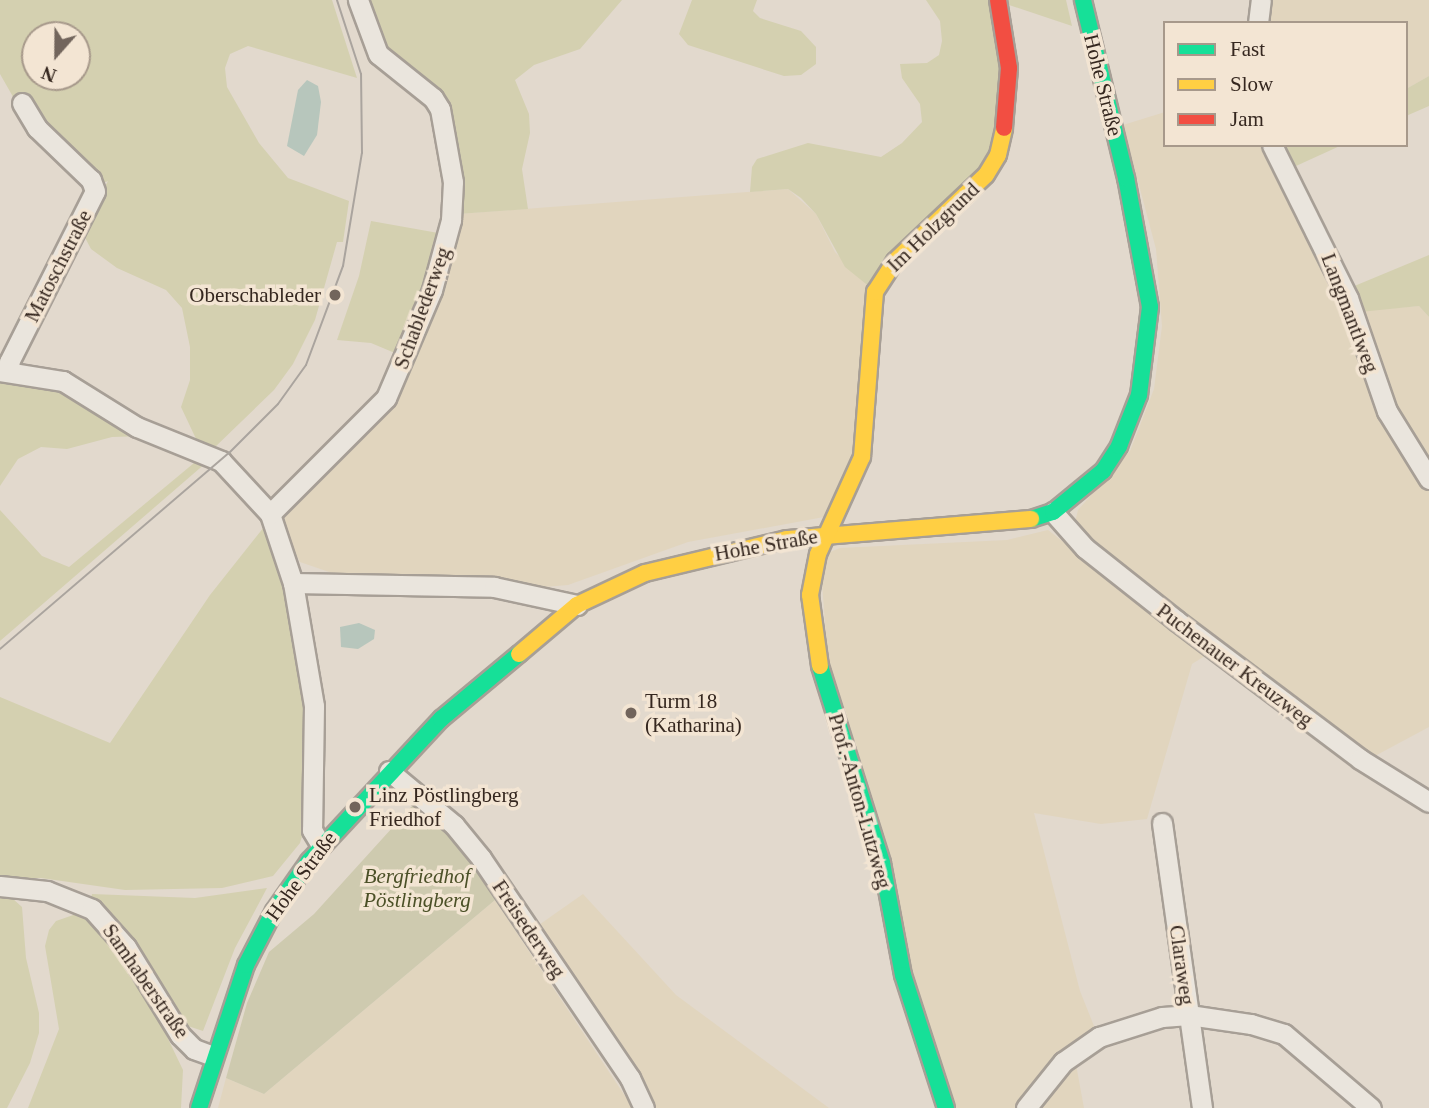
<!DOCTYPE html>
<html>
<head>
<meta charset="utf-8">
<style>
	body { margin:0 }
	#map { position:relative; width:1429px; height:1108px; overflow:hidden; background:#e2d9cd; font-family:Georgia,serif }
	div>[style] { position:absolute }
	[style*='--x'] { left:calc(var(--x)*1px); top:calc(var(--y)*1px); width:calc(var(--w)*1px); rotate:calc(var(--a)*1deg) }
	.farmland>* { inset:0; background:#e1d5be }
	.green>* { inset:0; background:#d4d0b0 }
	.cemetery>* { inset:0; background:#cecaaf }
	.water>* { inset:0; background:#b7c6bc }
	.roads { filter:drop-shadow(2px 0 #a79f96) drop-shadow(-2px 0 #a79f96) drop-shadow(0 2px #a79f96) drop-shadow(0 -2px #a79f96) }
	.street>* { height:19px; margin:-9.5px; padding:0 9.5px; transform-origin:9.5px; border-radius:9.5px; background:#eae5dd }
	.fast>* { height:16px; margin:-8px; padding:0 8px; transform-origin:8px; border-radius:8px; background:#16e098 }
	.slow>* { height:16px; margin:-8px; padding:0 8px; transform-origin:8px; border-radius:8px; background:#ffcf43 }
	.jam>* { height:16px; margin:-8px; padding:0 8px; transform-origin:8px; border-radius:8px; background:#f24e42 }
	.tram>* { height:2px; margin:-1px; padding:0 1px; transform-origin:1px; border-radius:1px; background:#aaa49e }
	.dots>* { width:19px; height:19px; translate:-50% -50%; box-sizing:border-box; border:4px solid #f3e5d3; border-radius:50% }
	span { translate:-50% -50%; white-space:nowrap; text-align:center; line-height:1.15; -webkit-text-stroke:7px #f3e5d3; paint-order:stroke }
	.street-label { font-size:21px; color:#35271f }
	.poi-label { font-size:21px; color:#35271f }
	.right { translate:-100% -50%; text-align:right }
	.left { translate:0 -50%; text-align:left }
	.park-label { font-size:21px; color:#4b5027; font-style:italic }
	.legend { position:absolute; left:1163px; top:21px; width:245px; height:126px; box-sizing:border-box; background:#f3e5d3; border:2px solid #a7998b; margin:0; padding:9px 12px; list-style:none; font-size:21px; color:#35271f }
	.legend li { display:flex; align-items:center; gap:14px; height:35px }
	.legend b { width:35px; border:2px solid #a7998b }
	.north { position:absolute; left:21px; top:21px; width:70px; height:70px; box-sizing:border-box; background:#f3e5d3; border:2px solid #a7998b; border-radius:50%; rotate:201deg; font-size:19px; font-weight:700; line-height:28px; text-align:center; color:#35271f }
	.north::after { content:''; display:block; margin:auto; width:24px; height:32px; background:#72655c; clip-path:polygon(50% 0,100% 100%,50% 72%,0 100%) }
</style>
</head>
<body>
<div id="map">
	<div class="farmland">
		<i style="clip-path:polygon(1267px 0,1429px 0,1429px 76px,1406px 89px,1406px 23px,1265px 23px)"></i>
		<i style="clip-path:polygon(1165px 112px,1165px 145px,1264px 145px,1360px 311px,1419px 306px,1429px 317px,1429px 727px,1373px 757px,1083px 536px,1075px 522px,1078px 510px,1130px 451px,1154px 389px,1162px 326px,1156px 249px,1123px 125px)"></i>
		<i style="clip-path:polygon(788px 189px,816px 214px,835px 252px,871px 288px,861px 437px,824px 517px,688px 542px,568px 585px,544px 587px,332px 573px,300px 562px,281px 526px,282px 514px,363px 433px,458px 214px)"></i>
		<i style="clip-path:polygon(1048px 530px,1208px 654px,1192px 664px,1147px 819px,1101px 824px,1034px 813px,1080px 991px,1096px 1031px,1021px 1108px,951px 1108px,829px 676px,821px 569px,825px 554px,840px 548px,1007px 540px)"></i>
		<i style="clip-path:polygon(583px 894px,676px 995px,829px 1108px,651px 1108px,536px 927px)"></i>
		<i style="clip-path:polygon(495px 900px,633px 1108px,218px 1108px,226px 1078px,264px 1094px)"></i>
		<i style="clip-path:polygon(1075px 1059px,1084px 1108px,1032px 1108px)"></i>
	</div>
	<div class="green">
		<i style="clip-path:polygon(evenodd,0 0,332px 0,357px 78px,248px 46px,230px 54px,225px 68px,227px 87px,259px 143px,288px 178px,349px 201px,343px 242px,337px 242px,315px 320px,293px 364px,274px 390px,213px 449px,198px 443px,181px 407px,190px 380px,190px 347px,182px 308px,166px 290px,117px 268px,91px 249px,81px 230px,108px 181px,88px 190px,16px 102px,0 74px,0 0,35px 35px,77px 35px,77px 77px,35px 77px,35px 35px)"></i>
		<i style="clip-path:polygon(366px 0,622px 0,580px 49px,534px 65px,515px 80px,529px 114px,530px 133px,522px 169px,528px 209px,458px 214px,453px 127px,380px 44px)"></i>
		<i style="clip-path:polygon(692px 0,757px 0,753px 11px,760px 18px,801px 31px,816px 47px,816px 64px,801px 75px,784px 76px,688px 45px,679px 34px)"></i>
		<i style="clip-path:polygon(926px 0,994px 0,1002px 46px,992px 156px,871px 288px,845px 267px,816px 214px,801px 198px,788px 189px,750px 192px,752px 167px,757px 159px,808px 143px,881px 157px,902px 143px,922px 122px,920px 104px,902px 78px,900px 64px,927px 63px,939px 55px,942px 41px,940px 21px)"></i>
		<i style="clip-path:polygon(1005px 0,1066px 0,1072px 26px,1006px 4px)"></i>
		<i style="clip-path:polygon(1429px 76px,1429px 106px,1406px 116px,1406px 89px)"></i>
		<i style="clip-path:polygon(1285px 145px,1342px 145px,1296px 166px)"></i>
		<i style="clip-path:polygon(371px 221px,444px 234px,402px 356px,371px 343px,337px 340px,359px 276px)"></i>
		<i style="clip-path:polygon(1429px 255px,1429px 317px,1419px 306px,1360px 312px,1352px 287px)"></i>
		<i style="clip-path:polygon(0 378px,49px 384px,143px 436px,112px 437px,67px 449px,41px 447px,18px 459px,0 486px)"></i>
		<i style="clip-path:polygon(200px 458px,207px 462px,0 641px,0 510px,42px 556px,69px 567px)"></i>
		<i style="clip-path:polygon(268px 522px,307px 683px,304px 829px,300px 843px,273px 876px,222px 888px,125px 890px,41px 878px,0 878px,0 697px,110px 743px,210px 595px)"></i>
		<i style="clip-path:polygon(267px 888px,235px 948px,203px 1031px,188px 1026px,133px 942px,91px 898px,92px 894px,195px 898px)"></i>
		<i style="clip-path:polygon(0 896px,12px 898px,22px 907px,26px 958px,39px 1013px,39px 1033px,30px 1063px,7px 1108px,0 1108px)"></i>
		<i style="clip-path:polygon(82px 912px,117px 947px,147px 995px,183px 1070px,181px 1108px,28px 1108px,59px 1029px,45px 946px,49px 930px,56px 921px)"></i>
	</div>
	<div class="cemetery">
		<i style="clip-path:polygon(412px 806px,426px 812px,471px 859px,495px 900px,264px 1094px,226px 1078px,247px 1003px,269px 952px,314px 914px)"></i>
	</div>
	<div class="water">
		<i style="clip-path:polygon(307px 80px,318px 86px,321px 102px,317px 135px,304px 156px,287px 146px,298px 90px)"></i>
		<i style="clip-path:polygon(359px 623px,375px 630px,374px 639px,358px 649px,341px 647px,340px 627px)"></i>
	</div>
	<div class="roads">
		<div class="street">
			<i style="--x:1258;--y:23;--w:23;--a:-83"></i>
			<i style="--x:1272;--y:145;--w:171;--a:63.6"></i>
			<i style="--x:1348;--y:298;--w:120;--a:71"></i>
			<i style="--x:1387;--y:411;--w:80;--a:58.3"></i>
			<i style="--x:10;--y:369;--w:7;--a:-98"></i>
			<i style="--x:9;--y:362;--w:191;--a:-63.3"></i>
			<i style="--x:95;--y:191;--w:12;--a:-110"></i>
			<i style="--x:91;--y:180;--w:75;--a:-136.1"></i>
			<i style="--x:37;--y:128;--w:29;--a:-121"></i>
			<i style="--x:0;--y:371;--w:64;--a:9"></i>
			<i style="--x:63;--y:381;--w:87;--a:31.9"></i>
			<i style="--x:137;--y:427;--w:91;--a:22"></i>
			<i style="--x:221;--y:461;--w:72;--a:47.2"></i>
			<i style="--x:270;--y:514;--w:73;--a:71.6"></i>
			<i style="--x:293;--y:583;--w:125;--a:80.3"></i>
			<i style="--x:314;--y:706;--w:124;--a:90.9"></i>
			<i style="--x:312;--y:830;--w:17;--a:59"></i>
			<i style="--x:1053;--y:512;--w:48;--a:48.4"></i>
			<i style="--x:1085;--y:548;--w:117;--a:38.4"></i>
			<i style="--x:1177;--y:621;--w:229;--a:37"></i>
			<i style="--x:1360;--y:759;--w:81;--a:31.9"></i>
			<i style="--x:270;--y:514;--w:164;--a:-45"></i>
			<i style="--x:386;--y:398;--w:117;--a:-66.9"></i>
			<i style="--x:432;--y:290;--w:73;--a:-74.8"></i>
			<i style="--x:451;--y:220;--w:38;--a:-87"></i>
			<i style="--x:453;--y:182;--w:74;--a:-100.1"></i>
			<i style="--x:440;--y:109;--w:13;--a:-122"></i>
			<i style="--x:433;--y:98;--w:70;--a:-141.3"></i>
			<i style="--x:378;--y:54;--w:58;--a:-110.3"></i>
			<i style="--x:293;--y:583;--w:201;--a:1.1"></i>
			<i style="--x:494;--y:587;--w:85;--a:12.2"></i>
			<i style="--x:389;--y:771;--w:85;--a:39.7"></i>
			<i style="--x:454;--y:825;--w:43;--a:50.7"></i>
			<i style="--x:481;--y:858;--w:266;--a:55.9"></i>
			<i style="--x:630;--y:1078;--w:33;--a:65"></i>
			<i style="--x:1162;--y:823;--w:288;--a:82"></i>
			<i style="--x:0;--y:886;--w:47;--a:6.1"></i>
			<i style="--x:47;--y:891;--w:48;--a:21.8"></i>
			<i style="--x:92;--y:909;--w:51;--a:48.2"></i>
			<i style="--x:126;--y:947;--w:103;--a:58.5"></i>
			<i style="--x:180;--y:1035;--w:20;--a:45"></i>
			<i style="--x:194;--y:1049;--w:20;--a:20"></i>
			<i style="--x:1026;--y:1108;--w:59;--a:-51.2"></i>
			<i style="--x:1063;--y:1062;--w:44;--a:-34.8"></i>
			<i style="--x:1099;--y:1037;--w:66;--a:-17.6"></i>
			<i style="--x:1162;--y:1017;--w:27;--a:-4"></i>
			<i style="--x:1189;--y:1015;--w:63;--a:8.3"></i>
			<i style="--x:1251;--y:1024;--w:34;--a:17"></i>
			<i style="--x:1284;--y:1034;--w:114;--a:40.4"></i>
		</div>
		<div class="fast">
			<i style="--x:1031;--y:519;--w:23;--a:-18"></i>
			<i style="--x:1053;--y:512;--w:65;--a:-39.4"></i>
			<i style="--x:1103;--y:471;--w:30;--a:-57"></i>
			<i style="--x:1119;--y:446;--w:55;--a:-68.6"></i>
			<i style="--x:1139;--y:395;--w:89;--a:-82.9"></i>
			<i style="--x:1150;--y:307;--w:131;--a:-100.5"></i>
			<i style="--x:1126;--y:178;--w:183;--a:-103.6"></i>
			<i style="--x:820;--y:666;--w:207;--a:72.5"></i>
			<i style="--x:882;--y:863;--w:114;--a:79.4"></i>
			<i style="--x:903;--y:975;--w:140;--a:72.1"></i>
			<i style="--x:199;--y:1108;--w:151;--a:-71.8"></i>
			<i style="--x:246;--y:965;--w:61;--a:-62.6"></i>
			<i style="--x:274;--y:911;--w:61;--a:-55"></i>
			<i style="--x:309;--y:861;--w:194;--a:-47.1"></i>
			<i style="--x:441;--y:719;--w:102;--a:-39.8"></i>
		</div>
		<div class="slow">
			<i style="--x:519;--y:654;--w:76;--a:-40.2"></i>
			<i style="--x:577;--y:605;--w:75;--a:-25.2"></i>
			<i style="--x:645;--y:573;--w:146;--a:-13.5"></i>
			<i style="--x:787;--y:539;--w:245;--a:-4.7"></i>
			<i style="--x:820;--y:666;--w:72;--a:-98"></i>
			<i style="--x:810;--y:595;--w:42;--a:-79"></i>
			<i style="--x:818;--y:554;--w:107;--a:-65.6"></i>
			<i style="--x:862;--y:457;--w:166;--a:-85.5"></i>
			<i style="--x:875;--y:292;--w:37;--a:-57"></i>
			<i style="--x:895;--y:261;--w:125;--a:-43.4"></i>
			<i style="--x:986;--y:175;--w:23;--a:-59"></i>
			<i style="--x:998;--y:155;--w:28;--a:-77"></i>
		</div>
		<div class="jam">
			<i style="--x:998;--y:0;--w:69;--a:80.8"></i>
			<i style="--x:1009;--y:68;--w:60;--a:94.8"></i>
		</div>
	</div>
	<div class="tram">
		<i style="--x:0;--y:649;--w:301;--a:-40.6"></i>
		<i style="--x:229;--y:453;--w:69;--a:-45"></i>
		<i style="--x:278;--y:404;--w:48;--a:-54.3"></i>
		<i style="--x:306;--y:365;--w:106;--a:-69.5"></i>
		<i style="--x:343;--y:266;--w:115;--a:-80.5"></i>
		<i style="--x:362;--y:153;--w:79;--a:-90.7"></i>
		<i style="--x:361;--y:74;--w:78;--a:-108"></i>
	</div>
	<div class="dots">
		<i style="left:335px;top:295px;background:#72655c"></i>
		<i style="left:631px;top:713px;background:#72655c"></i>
		<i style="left:355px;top:807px;background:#72655c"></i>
	</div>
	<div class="street-label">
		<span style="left:1103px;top:85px;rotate:76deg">Hohe Straße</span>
		<span style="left:933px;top:227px;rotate:-44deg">Im Holzgrund</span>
		<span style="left:58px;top:266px;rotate:-63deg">Matoschstraße</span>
		<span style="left:422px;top:308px;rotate:-70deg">Schablederweg</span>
		<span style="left:1350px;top:313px;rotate:69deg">Langmantlweg</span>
		<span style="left:766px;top:545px;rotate:-10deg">Hohe Straße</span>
		<span style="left:1235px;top:665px;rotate:37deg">Puchenauer Kreuzweg</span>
		<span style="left:860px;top:801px;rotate:74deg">Prof.-Anton-Lutzweg</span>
		<span style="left:301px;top:876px;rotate:-54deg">Hohe Straße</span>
		<span style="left:529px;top:929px;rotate:56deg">Freisederweg</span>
		<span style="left:1182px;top:965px;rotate:82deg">Claraweg</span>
		<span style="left:146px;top:981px;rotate:55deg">Samhaberstraße</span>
	</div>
	<div class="poi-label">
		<span class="right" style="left:321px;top:295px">Oberschableder</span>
		<span class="left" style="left:645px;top:713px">Turm 18<br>(Katharina)</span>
		<span class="left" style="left:369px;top:807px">Linz Pöstlingberg<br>Friedhof</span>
	</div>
	<div class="park-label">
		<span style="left:417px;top:888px">Bergfriedhof<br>Pöstlingberg</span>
	</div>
	<ul class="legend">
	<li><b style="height:9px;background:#16e098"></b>Fast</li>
	<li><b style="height:9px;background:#ffcf43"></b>Slow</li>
	<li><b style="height:9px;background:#f24e42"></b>Jam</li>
	</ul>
	<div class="north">N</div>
</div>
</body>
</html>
